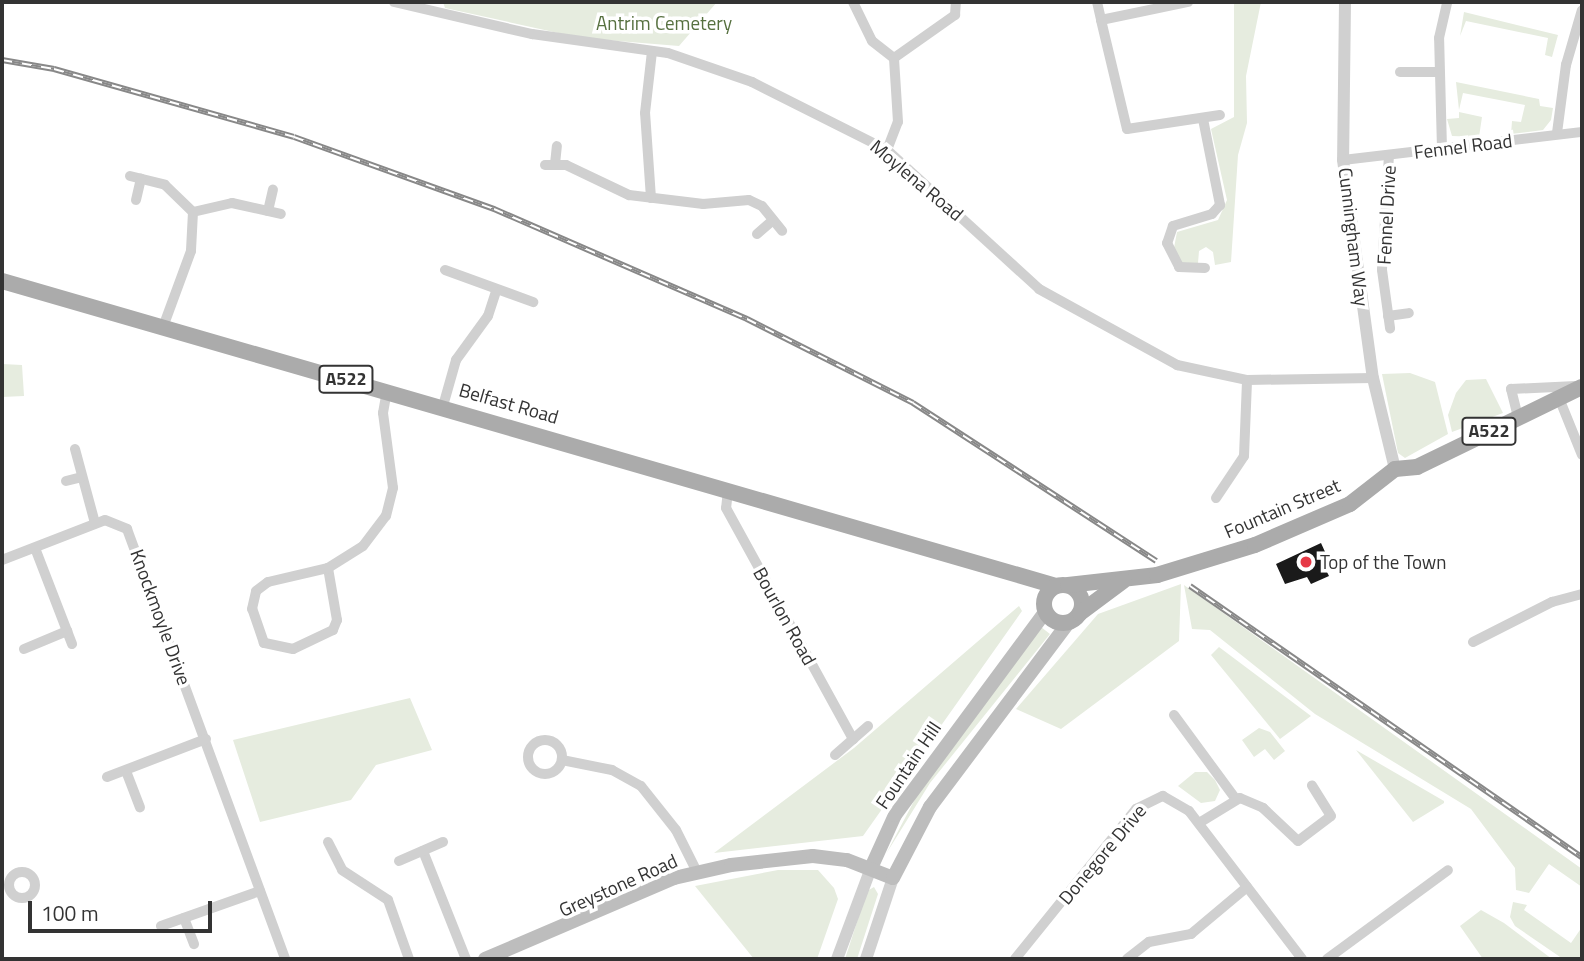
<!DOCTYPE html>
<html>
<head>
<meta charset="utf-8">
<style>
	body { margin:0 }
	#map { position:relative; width:1584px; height:961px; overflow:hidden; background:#fff; font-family:"Titillium Web",sans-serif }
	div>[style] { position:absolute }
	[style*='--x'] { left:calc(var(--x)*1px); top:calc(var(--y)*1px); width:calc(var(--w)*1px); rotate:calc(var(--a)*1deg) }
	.green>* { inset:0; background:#e6ecdf }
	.building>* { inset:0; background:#1a1a1a }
	.minor>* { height:10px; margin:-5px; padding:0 5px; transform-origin:5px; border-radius:5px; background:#d0d0d0 }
	.minor>.ring { margin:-5px; padding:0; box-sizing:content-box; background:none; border:10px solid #d0d0d0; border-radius:50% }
	.tertiary>* { height:12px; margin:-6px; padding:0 6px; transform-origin:6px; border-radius:6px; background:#d0d0d0 }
	.secondary>* { height:14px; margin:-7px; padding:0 7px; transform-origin:7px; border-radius:7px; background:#bdbdbd }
	.primary>* { height:16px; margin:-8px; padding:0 8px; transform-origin:8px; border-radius:8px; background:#ababab }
	.primary>.ring { margin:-8px; padding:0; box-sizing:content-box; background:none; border:16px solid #ababab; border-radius:50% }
	.rail>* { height:6px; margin-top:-3px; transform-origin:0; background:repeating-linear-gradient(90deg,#fff 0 10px,#888 0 20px); box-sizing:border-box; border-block:2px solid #888 }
	.dots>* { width:19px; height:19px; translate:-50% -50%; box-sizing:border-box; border:4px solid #fff; border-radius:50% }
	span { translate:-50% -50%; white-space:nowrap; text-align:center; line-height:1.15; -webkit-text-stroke:7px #fff; paint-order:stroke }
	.shield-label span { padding:2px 5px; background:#fff; border:2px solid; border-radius:5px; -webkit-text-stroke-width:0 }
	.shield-label { font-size:18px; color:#333; font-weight:700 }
	.park-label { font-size:19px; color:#56703f }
	.street-label { font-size:19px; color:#333 }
	.poi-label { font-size:19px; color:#333 }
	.left { translate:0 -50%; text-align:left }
	.frame { position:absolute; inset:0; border:4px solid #333; pointer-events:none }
	.scale { position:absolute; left:28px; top:901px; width:184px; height:32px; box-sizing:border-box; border:4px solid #333; border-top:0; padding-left:9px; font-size:21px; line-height:24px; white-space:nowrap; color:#333; -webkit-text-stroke:5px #fff; paint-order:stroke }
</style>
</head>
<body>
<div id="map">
	<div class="green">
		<i style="clip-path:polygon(443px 2px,717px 2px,679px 46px,581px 38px,445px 8px)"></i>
		<i style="clip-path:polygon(1234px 2px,1261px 2px,1246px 76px,1247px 123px,1238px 155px,1231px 262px,1215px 265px,1213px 252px,1206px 247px,1199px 251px,1198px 263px,1185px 266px,1173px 253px,1177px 232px,1218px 220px,1227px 200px,1211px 129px,1234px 117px)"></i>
		<i style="clip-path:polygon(1464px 12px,1558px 35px,1552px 57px,1545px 55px,1548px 38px,1466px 21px,1460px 36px)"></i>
		<i style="clip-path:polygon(1456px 82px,1539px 99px,1540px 106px,1553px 108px,1551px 120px,1543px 130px,1511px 134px,1512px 121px,1521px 122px,1525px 105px,1463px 93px,1459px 110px)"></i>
		<i style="clip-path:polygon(1459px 112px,1482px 117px,1479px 137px,1452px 136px,1447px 119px,1459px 118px)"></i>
		<i style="clip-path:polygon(2px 364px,22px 365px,24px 396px,2px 397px)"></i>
		<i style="clip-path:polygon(1410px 373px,1435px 382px,1448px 434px,1405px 458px,1398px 453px,1382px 374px)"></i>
		<i style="clip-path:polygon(1486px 379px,1503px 413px,1452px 432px,1448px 415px,1456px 393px,1466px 380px)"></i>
		<i style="clip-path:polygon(1181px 584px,1179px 641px,1061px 729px,1016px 709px,1098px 614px)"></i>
		<i style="clip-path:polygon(1184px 585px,1582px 869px,1582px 887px,1549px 864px,1529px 893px,1516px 890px,1515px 868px,1471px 809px,1315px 714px,1210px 630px,1192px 629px)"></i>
		<i style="clip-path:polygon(1019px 606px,1022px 611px,863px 836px,714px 853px,854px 748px)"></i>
		<i style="clip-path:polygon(1041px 627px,1050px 634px,930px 783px,886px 854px,923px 784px)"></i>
		<i style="clip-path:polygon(1219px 647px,1311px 716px,1280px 739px,1211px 655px)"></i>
		<i style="clip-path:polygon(410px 698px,432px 750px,376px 765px,351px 800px,260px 822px,233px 740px)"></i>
		<i style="clip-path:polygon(1259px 728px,1270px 732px,1285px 751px,1274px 760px,1265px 749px,1254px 757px,1242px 740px)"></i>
		<i style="clip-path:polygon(1356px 750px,1444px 801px,1444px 803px,1413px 822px)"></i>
		<i style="clip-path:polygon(1195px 772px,1207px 772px,1215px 780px,1220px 790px,1215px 801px,1201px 803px,1178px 786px)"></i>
		<i style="clip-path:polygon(778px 870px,818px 870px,834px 888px,838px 899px,817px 959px,754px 959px,695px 886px)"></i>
		<i style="clip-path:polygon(874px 887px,878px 894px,857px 959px,845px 959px,867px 891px)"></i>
		<i style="clip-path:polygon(1513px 902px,1527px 905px,1524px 910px,1571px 943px,1582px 927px,1582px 959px,1563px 959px,1515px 926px,1510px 917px)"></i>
		<i style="clip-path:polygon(1481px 910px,1504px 923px,1552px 959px,1483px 959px,1460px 926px)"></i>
	</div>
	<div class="building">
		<i style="clip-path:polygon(1321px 543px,1331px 565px,1325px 568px,1329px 576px,1311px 584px,1307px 577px,1285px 584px,1276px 564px)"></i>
	</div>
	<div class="minor">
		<i style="--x:394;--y:2;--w:142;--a:13.1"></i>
		<i style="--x:532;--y:34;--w:137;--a:8"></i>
		<i style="--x:668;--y:53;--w:89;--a:19"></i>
		<i style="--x:752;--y:82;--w:151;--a:26.7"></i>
		<i style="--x:887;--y:150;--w:206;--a:42.4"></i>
		<i style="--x:1039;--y:289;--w:158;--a:28.8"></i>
		<i style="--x:1177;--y:365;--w:72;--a:12.1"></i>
		<i style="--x:1247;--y:380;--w:126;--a:-0.9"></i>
		<i style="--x:853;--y:2;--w:43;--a:64"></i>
		<i style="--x:872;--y:41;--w:28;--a:38"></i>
		<i style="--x:1097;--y:2;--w:18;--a:77"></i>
		<i style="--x:1101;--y:20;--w:89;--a:-11.7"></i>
		<i style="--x:1101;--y:20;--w:112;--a:76.6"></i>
		<i style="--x:1127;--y:129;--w:94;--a:-8.6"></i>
		<i style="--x:1400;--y:72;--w:38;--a:0"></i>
		<i style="--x:1203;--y:119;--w:88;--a:78.8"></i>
		<i style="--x:1220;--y:205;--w:12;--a:132"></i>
		<i style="--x:1212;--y:214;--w:41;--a:162.9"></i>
		<i style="--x:1173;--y:226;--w:18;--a:109"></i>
		<i style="--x:1167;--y:243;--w:27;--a:63"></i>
		<i style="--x:1179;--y:267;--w:26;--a:2"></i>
		<i style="--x:1557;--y:133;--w:69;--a:-82.5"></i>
		<i style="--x:1566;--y:65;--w:57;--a:-73.8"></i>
		<i style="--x:1442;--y:149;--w:111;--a:-91.5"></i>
		<i style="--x:1439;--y:38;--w:37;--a:-77"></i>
		<i style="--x:887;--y:150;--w:30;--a:-69"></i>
		<i style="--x:898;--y:122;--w:64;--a:-93.6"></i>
		<i style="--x:894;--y:58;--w:75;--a:-35.2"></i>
		<i style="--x:955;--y:15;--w:13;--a:-86"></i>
		<i style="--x:1389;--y:155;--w:115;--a:93.5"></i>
		<i style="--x:1382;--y:270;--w:59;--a:82.1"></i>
		<i style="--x:1343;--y:160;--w:241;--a:-6.7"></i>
		<i style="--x:555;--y:164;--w:18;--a:-84"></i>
		<i style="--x:545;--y:165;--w:21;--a:0"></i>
		<i style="--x:566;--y:165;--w:70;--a:25.5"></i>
		<i style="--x:629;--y:195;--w:75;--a:6.9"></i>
		<i style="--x:703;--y:204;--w:46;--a:-5"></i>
		<i style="--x:749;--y:200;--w:14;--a:25"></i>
		<i style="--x:762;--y:206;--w:32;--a:51"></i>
		<i style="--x:130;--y:176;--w:36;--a:14"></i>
		<i style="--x:165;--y:185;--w:39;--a:44"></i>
		<i style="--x:193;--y:212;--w:39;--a:93"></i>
		<i style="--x:191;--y:251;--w:81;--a:110.2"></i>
		<i style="--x:651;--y:198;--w:85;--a:-94"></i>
		<i style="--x:645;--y:113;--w:61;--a:-83.5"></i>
		<i style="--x:136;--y:200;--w:22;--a:-77"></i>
		<i style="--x:268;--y:211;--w:22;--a:-77"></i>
		<i style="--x:193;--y:212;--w:40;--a:-13"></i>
		<i style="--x:232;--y:203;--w:50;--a:12.7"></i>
		<i style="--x:757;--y:234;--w:21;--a:-41"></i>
		<i style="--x:445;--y:270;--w:94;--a:20"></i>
		<i style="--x:1388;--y:316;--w:21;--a:-8"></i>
		<i style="--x:1559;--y:398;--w:61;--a:68"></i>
		<i style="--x:443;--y:406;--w:48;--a:-74.2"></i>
		<i style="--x:456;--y:360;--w:54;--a:-54"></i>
		<i style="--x:488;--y:316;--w:25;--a:-72"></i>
		<i style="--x:1518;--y:417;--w:29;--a:-104"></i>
		<i style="--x:1511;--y:389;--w:65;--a:-2.6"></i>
		<i style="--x:75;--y:449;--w:77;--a:74.9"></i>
		<i style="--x:66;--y:481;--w:16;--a:-14"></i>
		<i style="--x:728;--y:490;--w:18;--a:96"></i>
		<i style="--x:726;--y:508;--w:264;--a:61.2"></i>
		<i style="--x:1216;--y:498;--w:50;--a:-56.3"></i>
		<i style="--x:1244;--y:456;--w:76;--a:-87.7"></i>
		<i style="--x:35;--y:548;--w:103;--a:68.9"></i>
		<i style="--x:2;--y:560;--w:110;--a:-21.2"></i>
		<i style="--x:105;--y:520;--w:24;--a:22"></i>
		<i style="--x:127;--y:529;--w:458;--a:69.8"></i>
		<i style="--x:328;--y:568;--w:53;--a:80.2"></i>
		<i style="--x:337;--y:620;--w:11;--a:112"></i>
		<i style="--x:333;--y:630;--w:44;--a:154.6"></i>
		<i style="--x:293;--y:649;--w:30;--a:-168"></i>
		<i style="--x:264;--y:643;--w:36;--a:-109"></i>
		<i style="--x:252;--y:609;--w:18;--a:-77"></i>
		<i style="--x:256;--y:591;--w:15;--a:-37"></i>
		<i style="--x:268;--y:582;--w:62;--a:-13.1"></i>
		<i style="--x:328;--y:568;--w:41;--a:-32.2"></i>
		<i style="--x:363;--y:546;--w:38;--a:-53"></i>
		<i style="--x:386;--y:516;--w:29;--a:-76"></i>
		<i style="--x:393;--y:488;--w:76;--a:-97.6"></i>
		<i style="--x:383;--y:413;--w:23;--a:-80"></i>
		<i style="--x:1473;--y:642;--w:89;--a:-26.9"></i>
		<i style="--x:1552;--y:602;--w:31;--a:-15"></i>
		<i style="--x:24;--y:649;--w:47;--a:-22.7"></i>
		<i style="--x:1174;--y:715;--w:103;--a:53.7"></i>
		<i class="ring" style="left:528px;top:740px;width:24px;height:24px"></i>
		<i style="--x:835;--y:755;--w:44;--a:-41.3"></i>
		<i style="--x:562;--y:760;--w:51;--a:11.3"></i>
		<i style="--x:612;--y:770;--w:33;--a:29"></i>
		<i style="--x:641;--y:786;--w:56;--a:51.5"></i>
		<i style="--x:676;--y:830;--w:47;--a:63.4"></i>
		<i style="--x:126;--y:771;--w:39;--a:69"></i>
		<i style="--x:107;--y:777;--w:106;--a:-21"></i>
		<i style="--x:1199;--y:823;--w:48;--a:-31.4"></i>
		<i style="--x:1240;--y:798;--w:25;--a:23"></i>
		<i style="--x:1263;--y:808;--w:48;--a:43.3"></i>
		<i style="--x:1298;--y:841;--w:41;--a:-37.1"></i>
		<i style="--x:1331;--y:816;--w:36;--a:-122"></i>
		<i style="--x:328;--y:842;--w:31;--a:63"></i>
		<i style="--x:342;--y:870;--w:55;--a:33.1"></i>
		<i style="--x:388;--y:900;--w:63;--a:70.4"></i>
		<i style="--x:423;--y:851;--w:116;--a:68.3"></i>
		<i style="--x:399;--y:861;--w:48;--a:-23.4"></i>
		<i class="ring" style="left:9px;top:872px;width:16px;height:16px"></i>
		<i style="--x:184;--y:918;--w:28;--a:69"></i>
		<i style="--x:161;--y:926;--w:105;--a:-19.5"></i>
		<i style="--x:1015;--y:959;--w:193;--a:-51.1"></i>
		<i style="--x:1136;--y:809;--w:30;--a:-26"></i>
		<i style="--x:1163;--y:796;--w:30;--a:30"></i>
		<i style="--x:1189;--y:811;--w:186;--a:52.6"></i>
		<i style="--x:1127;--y:959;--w:28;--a:-38"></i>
		<i style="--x:1149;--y:942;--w:43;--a:-10.8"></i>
		<i style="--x:1191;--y:934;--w:73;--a:-40"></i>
		<i style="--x:1327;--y:959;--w:150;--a:-36.3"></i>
	</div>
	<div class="tertiary">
		<i style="--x:1345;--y:2;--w:158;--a:90.7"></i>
		<i style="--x:1343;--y:160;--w:220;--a:82.2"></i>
		<i style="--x:1373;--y:378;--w:94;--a:76.4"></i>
		<i style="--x:837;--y:959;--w:97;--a:-69.5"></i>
		<i style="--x:866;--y:959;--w:85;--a:-71.6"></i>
	</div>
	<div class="secondary">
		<i style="--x:871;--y:868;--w:58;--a:-65.6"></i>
		<i style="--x:895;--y:815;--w:252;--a:-53.5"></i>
		<i style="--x:485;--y:959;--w:206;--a:-23.2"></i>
		<i style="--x:674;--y:878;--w:58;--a:-12.8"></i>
		<i style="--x:731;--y:865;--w:82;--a:-6.3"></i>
		<i style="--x:813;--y:856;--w:34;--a:7"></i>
		<i style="--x:847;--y:860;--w:49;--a:21.4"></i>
		<i style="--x:893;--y:878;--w:80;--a:-62.5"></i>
		<i style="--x:930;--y:807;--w:230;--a:-53.1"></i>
	</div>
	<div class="primary">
		<i style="--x:2;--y:281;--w:1097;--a:16.14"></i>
		<i class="ring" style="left:1044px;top:585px;width:22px;height:22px"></i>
		<i style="--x:1068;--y:585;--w:90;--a:-6.4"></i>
		<i style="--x:1157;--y:575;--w:102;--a:-17"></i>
		<i style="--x:1255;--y:545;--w:103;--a:-23.3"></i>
		<i style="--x:1350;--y:504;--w:57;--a:-37.9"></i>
		<i style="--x:1395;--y:469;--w:22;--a:-5"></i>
		<i style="--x:1417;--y:467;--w:183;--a:-25.9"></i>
		<i style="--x:1080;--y:613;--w:54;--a:-36.7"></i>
	</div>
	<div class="rail">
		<i style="--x:2;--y:60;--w:53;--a:9.8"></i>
		<i style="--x:54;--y:69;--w:249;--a:15.8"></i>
		<i style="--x:294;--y:137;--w:213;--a:19.8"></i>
		<i style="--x:494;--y:209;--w:276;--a:23.5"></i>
		<i style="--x:747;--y:319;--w:186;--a:26.8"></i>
		<i style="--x:913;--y:403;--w:290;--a:33"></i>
		<i style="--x:1190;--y:586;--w:477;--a:34.7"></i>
	</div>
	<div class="dots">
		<i style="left:1306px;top:562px;background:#e63946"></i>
	</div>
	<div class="shield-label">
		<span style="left:346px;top:379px">A522</span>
		<span style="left:1489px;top:431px">A522</span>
	</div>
	<div class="park-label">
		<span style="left:664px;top:23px">Antrim Cemetery</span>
	</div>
	<div class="street-label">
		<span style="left:1463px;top:146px;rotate:-7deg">Fennel Road</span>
		<span style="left:917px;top:180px;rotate:40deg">Moylena Road</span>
		<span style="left:1386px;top:215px;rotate:-87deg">Fennel Drive</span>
		<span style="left:1354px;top:237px;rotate:83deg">Cunningham Way</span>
		<span style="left:509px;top:403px;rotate:16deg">Belfast Road</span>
		<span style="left:1282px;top:508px;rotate:-23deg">Fountain Street</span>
		<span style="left:785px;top:616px;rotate:61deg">Bourlon Road</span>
		<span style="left:161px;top:617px;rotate:70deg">Knockmoyle Drive</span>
		<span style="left:908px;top:765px;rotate:-56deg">Fountain Hill</span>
		<span style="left:1102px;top:854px;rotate:-50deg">Donegore Drive</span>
		<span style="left:618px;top:885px;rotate:-24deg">Greystone Road</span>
	</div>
	<div class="poi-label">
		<span class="left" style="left:1320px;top:562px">Top of the Town</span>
	</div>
	<div class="frame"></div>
	<div class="scale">100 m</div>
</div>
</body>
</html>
